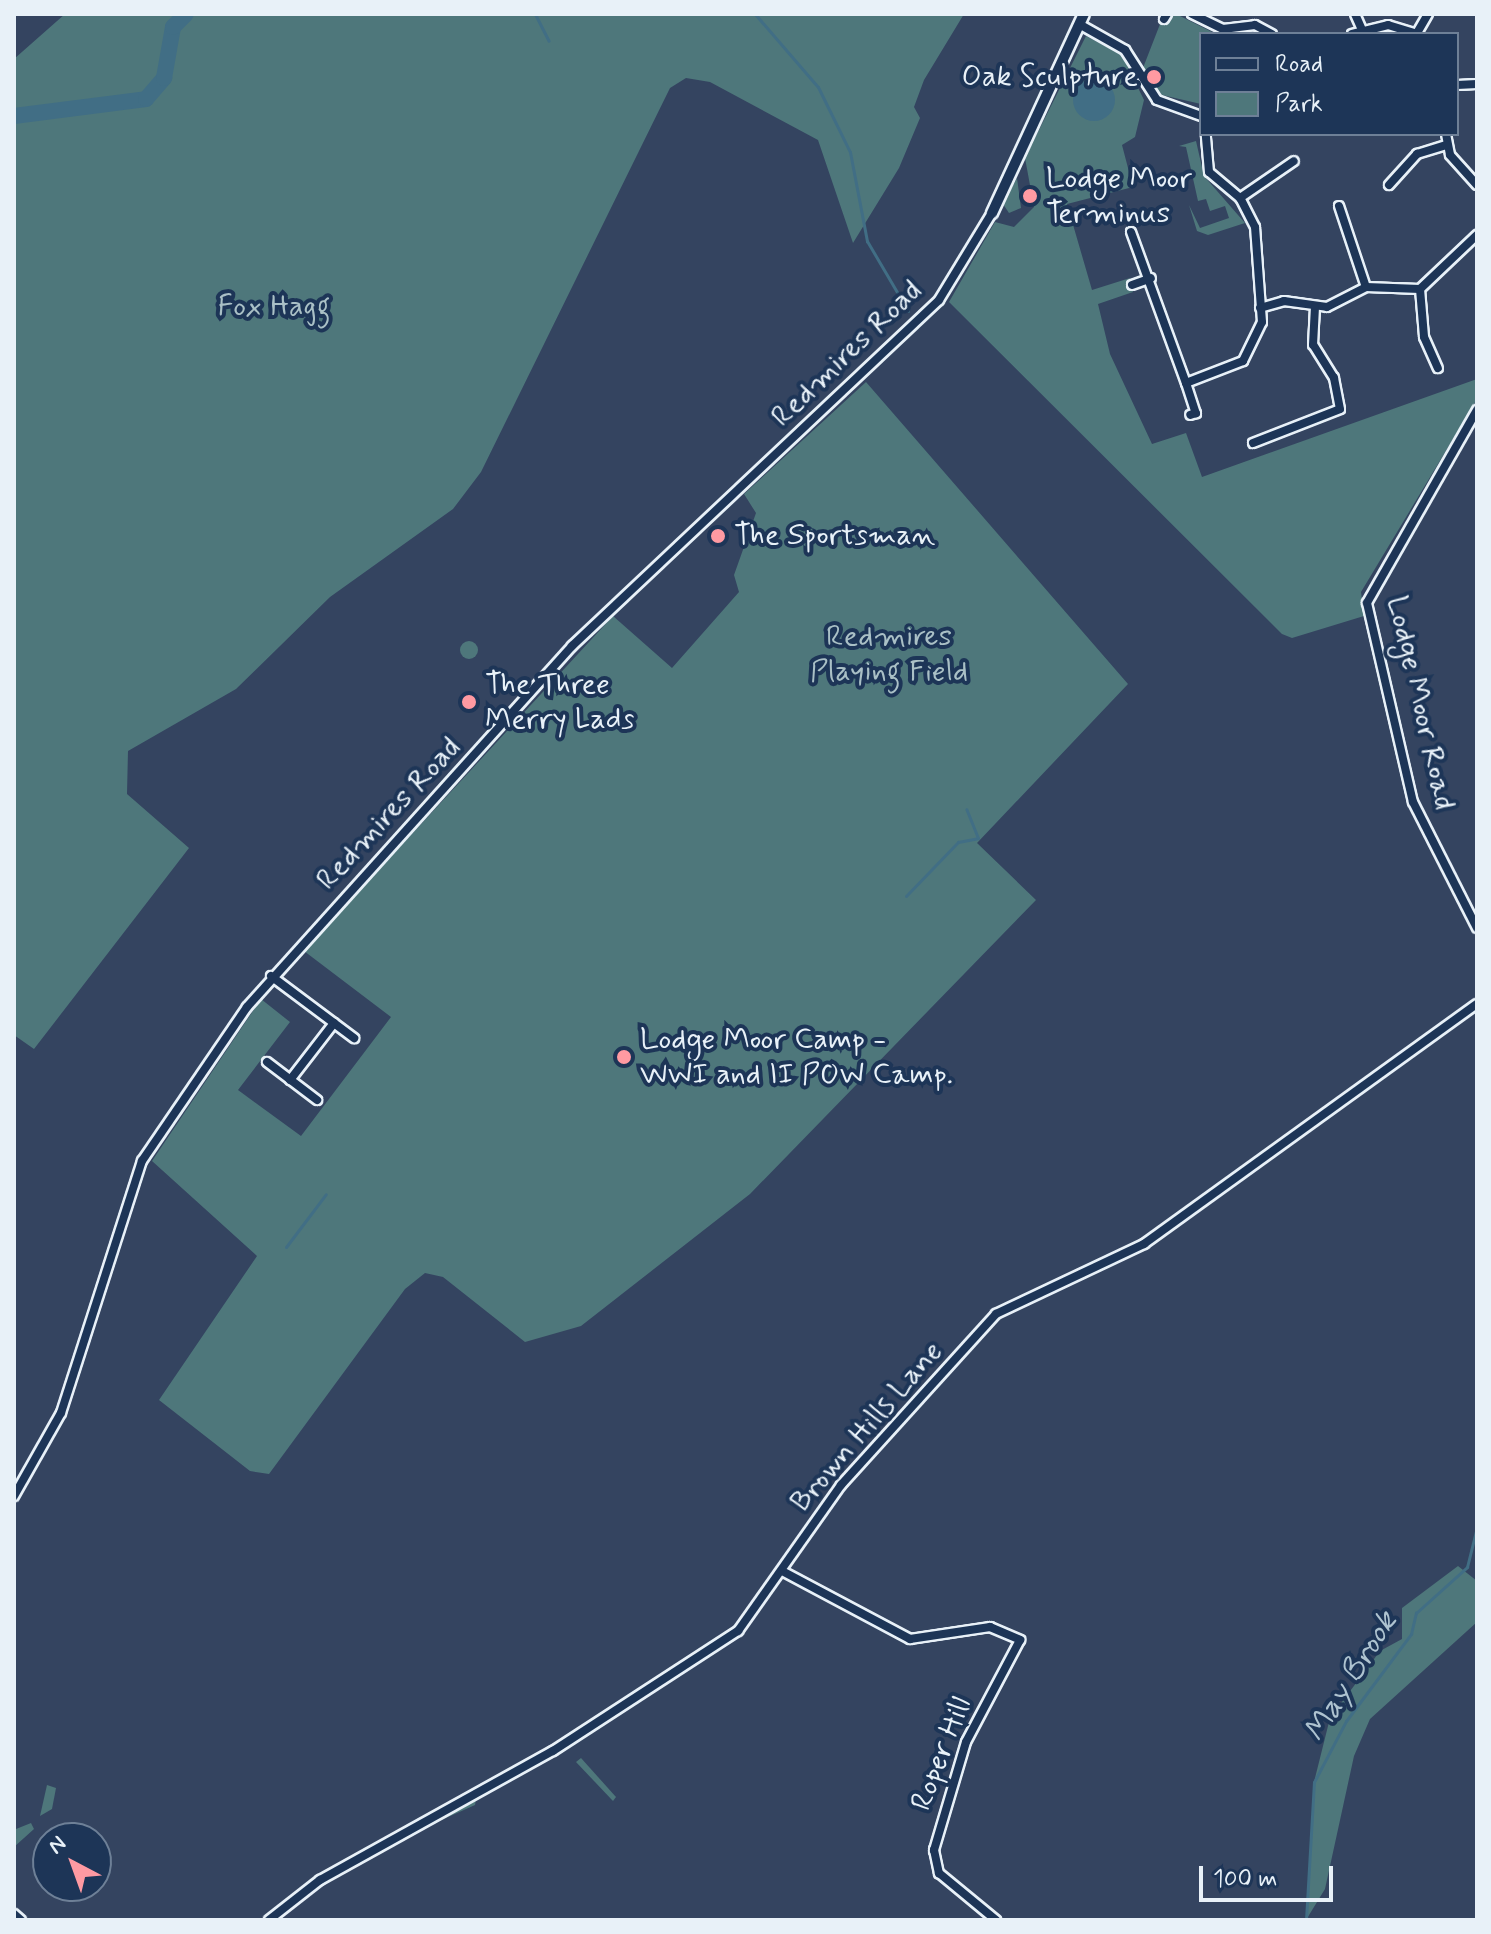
<!DOCTYPE html>
<html>
<head>
<meta charset="utf-8">
<style>
	body { margin:0 }
	#map { position:relative; width:1491px; height:1934px; overflow:hidden; background:#344460; font-family:Mynerve,sans-serif }
	div>[style] { position:absolute }
	[style*='--x'] { left:calc(var(--x)*1px); top:calc(var(--y)*1px); width:calc(var(--w)*1px); rotate:calc(var(--a)*1deg) }
	.green>* { inset:0; background:#4e777b }
	.round { border-radius:50% }
	.water>* { inset:0; background:#416e85 }
	.stream>* { height:3px; margin:-1.5px; padding:0 1.5px; transform-origin:1.5px; border-radius:1.5px; background:#416e85 }
	.river>* { height:16px; margin:-8px; padding:0 8px; transform-origin:8px; border-radius:8px; background:#416e85 }
	.roads { filter:drop-shadow(2px 0 #e8f1f8) drop-shadow(-2px 0 #e8f1f8) drop-shadow(0 2px #e8f1f8) drop-shadow(0 -2px #e8f1f8) }
	.minor>* { height:8px; margin:-4px; padding:0 4px; transform-origin:4px; border-radius:4px; background:#1d3557 }
	.tertiary>* { height:10px; margin:-5px; padding:0 5px; transform-origin:5px; border-radius:5px; background:#1d3557 }
	.dots>* { width:22px; height:22px; translate:-50% -50%; box-sizing:border-box; border:4px solid #1d3557; border-radius:50% }
	span { translate:-50% -50%; white-space:nowrap; text-align:center; line-height:1.15; -webkit-text-stroke:8px #1d3557; paint-order:stroke }
	.poi-label { font-size:30px; color:#e8f1f8 }
	.right { translate:-100% -50%; text-align:right }
	.left { translate:0 -50%; text-align:left }
	.park-label { font-size:30px; color:#aac0c6 }
	.street-label { font-size:30px; color:#e8f1f8 }
	.water-label { font-size:32px; color:#aec3d0; font-style:italic }
	.frame { position:absolute; inset:0; border:16px solid #e8f1f8; pointer-events:none }
	.legend { position:absolute; left:1199px; top:32px; width:260px; height:104px; box-sizing:border-box; background:#1d3557; border:2px solid #6e8097; margin:0; padding:10px 14px; list-style:none; font-size:24px; color:#e8f1f8 }
	.legend li { display:flex; align-items:center; gap:16px; height:40px }
	.legend b { width:40px; border:2px solid #6e8097 }
	.north { position:absolute; left:32px; top:1822px; width:80px; height:80px; box-sizing:border-box; background:#1d3557; border:2px solid #6e8097; border-radius:50%; rotate:319deg; font-size:22px; font-weight:700; line-height:32px; text-align:center; color:#e8f1f8 }
	.north::after { content:''; display:block; margin:auto; width:28px; height:36px; background:#ff9aa2; clip-path:polygon(50% 0,100% 100%,50% 72%,0 100%) }
	.scale { position:absolute; left:1199px; top:1866px; width:134px; height:36px; box-sizing:border-box; border:4px solid #e8f1f8; border-top:0; padding-left:10px; font-size:24px; line-height:28px; white-space:nowrap; color:#e8f1f8; -webkit-text-stroke:6px #1d3557; paint-order:stroke }
</style>
</head>
<body>
<div id="map">
	<div class="green">
		<i style="clip-path:polygon(65px 14px,964px 14px,924px 80px,914px 107px,920px 118px,899px 168px,853px 243px,818px 140px,710px 82px,686px 78px,670px 88px,481px 472px,453px 509px,330px 597px,236px 689px,128px 751px,127px 794px,189px 848px,34px 1049px,14px 1035px,14px 59px)"></i>
		<i style="clip-path:polygon(1178px 15px,1216px 34px,1201px 34px,1201px 104px,1162px 95px,1141px 73px,1162px 19px)"></i>
		<i style="clip-path:polygon(1086px 36px,1122px 55px,1144px 100px,1135px 137px,1122px 145px,1133px 187px,1067px 204px,1092px 290px,1130px 278px,1133px 292px,1098px 304px,1110px 354px,1152px 444px,1186px 433px,1202px 477px,1477px 379px,1477px 399px,1361px 592px,1364px 616px,1292px 638px,1282px 634px,949px 302px,995px 222px,1014px 227px,1034px 207px,1025px 158px)"></i>
		<i style="clip-path:polygon(1196px 141px,1204px 176px,1245px 223px,1208px 235px,1197px 231px,1189px 205px,1200px 228px,1229px 218px,1225px 206px,1210px 211px,1206px 199px,1198px 201px,1186px 147px,1179px 146px)"></i>
		<i style="clip-path:polygon(1017px 178px,1021px 208px,1009px 213px,1003px 204px)"></i>
		<i style="clip-path:polygon(866px 382px,1128px 684px,977px 843px,1036px 900px,750px 1194px,581px 1326px,525px 1342px,443px 1277px,425px 1273px,405px 1289px,269px 1474px,250px 1471px,159px 1400px,257px 1256px,152px 1161px,261px 999px,290px 1022px,238px 1090px,301px 1136px,391px 1017px,304px 951px,613px 616px,672px 668px,739px 592px,734px 575px,756px 513px,744px 494px)"></i>
		<i class="round" style="left:460px;top:641px;width:18px;height:18px"></i>
		<i style="clip-path:polygon(1458px 1566px,1477px 1581px,1477px 1622px,1370px 1719px,1354px 1756px,1325px 1889px,1306px 1920px,1314px 1782px,1330px 1718px,1380px 1651px,1402px 1639px,1402px 1608px)"></i>
		<i style="clip-path:polygon(581px 1758px,616px 1797px,613px 1801px,576px 1762px)"></i>
		<i style="clip-path:polygon(47px 1785px,56px 1788px,52px 1809px,40px 1816px)"></i>
		<i style="clip-path:polygon(476px 1799px,475px 1805px,428px 1826px,471px 1800px)"></i>
		<i style="clip-path:polygon(16px 1802px,16px 1829px,31px 1823px,34px 1829px,14px 1847px)"></i>
	</div>
	<div class="water">
		<i class="round" style="left:1073px;top:79px;width:42px;height:42px"></i>
	</div>
	<div class="stream">
		<i style="--x:535;--y:14;--w:30;--a:63"></i>
		<i style="--x:755;--y:14;--w:96;--a:49.2"></i>
		<i style="--x:818;--y:87;--w:72;--a:63.8"></i>
		<i style="--x:850;--y:152;--w:91;--a:79.2"></i>
		<i style="--x:867;--y:241;--w:81;--a:59.6"></i>
		<i style="--x:906;--y:896;--w:75;--a:-46.1"></i>
		<i style="--x:958;--y:842;--w:20;--a:-11"></i>
		<i style="--x:978;--y:838;--w:31;--a:-112"></i>
		<i style="--x:286;--y:1247;--w:66;--a:-53"></i>
		<i style="--x:1306;--y:1920;--w:138;--a:-86.7"></i>
		<i style="--x:1314;--y:1782;--w:69;--a:-62.3"></i>
		<i style="--x:1346;--y:1721;--w:109;--a:-53.2"></i>
		<i style="--x:1411;--y:1634;--w:22;--a:-77"></i>
		<i style="--x:1416;--y:1613;--w:69;--a:-42"></i>
		<i style="--x:1467;--y:1567;--w:41;--a:-76"></i>
	</div>
	<div class="river">
		<i style="--x:14;--y:116;--w:133;--a:-7.3"></i>
		<i style="--x:146;--y:99;--w:28;--a:-49"></i>
		<i style="--x:164;--y:78;--w:52;--a:-80"></i>
		<i style="--x:173;--y:27;--w:18;--a:-45"></i>
	</div>
	<div class="roads">
		<div class="minor">
			<i style="--x:1192;--y:14;--w:34;--a:26"></i>
			<i style="--x:1223;--y:29;--w:32;--a:-7"></i>
			<i style="--x:1255;--y:25;--w:19;--a:28"></i>
			<i style="--x:1355;--y:14;--w:17;--a:66"></i>
			<i style="--x:1164;--y:19;--w:6;--a:-59"></i>
			<i style="--x:1079;--y:24;--w:53;--a:29.5"></i>
			<i style="--x:1125;--y:50;--w:59;--a:57.4"></i>
			<i style="--x:1157;--y:100;--w:47;--a:20"></i>
			<i style="--x:1417;--y:33;--w:22;--a:-60"></i>
			<i style="--x:1352;--y:34;--w:37;--a:-14"></i>
			<i style="--x:1388;--y:25;--w:31;--a:17"></i>
			<i style="--x:1457;--y:85;--w:20;--a:-3"></i>
			<i style="--x:1446;--y:134;--w:21;--a:79"></i>
			<i style="--x:1450;--y:155;--w:40;--a:48"></i>
			<i style="--x:1389;--y:185;--w:42;--a:-47.9"></i>
			<i style="--x:1417;--y:154;--w:31;--a:-17"></i>
			<i style="--x:1240;--y:198;--w:65;--a:-34.4"></i>
			<i style="--x:1339;--y:206;--w:85;--a:71.6"></i>
			<i style="--x:1131;--y:232;--w:161;--a:70"></i>
			<i style="--x:1186;--y:383;--w:61;--a:-21.1"></i>
			<i style="--x:1243;--y:361;--w:43;--a:-64"></i>
			<i style="--x:1262;--y:322;--w:95;--a:-94.2"></i>
			<i style="--x:1255;--y:227;--w:33;--a:-117"></i>
			<i style="--x:1240;--y:198;--w:40;--a:-140"></i>
			<i style="--x:1209;--y:172;--w:38;--a:-95"></i>
			<i style="--x:1132;--y:285;--w:20;--a:-20"></i>
			<i style="--x:1420;--y:289;--w:48;--a:85.2"></i>
			<i style="--x:1424;--y:337;--w:34;--a:66"></i>
			<i style="--x:1260;--y:308;--w:25;--a:-16"></i>
			<i style="--x:1284;--y:301;--w:43;--a:7.9"></i>
			<i style="--x:1327;--y:307;--w:44;--a:-27.1"></i>
			<i style="--x:1366;--y:287;--w:54;--a:2.1"></i>
			<i style="--x:1420;--y:289;--w:79;--a:-43.5"></i>
			<i style="--x:1186;--y:383;--w:32;--a:72"></i>
			<i style="--x:1196;--y:413;--w:6;--a:162"></i>
			<i style="--x:1477;--y:410;--w:222;--a:119.7"></i>
			<i style="--x:1367;--y:603;--w:204;--a:77"></i>
			<i style="--x:1413;--y:802;--w:141;--a:63.1"></i>
			<i style="--x:1253;--y:443;--w:93;--a:-21.3"></i>
			<i style="--x:1340;--y:409;--w:32;--a:-101"></i>
			<i style="--x:1334;--y:378;--w:39;--a:-122"></i>
			<i style="--x:1313;--y:345;--w:38;--a:-87"></i>
			<i style="--x:271;--y:976;--w:104;--a:36.8"></i>
			<i style="--x:267;--y:1062;--w:63;--a:37.2"></i>
			<i style="--x:290;--y:1080;--w:72;--a:-52.3"></i>
			<i style="--x:14;--y:1496;--w:95;--a:-60.5"></i>
			<i style="--x:61;--y:1413;--w:265;--a:-72.2"></i>
			<i style="--x:142;--y:1161;--w:186;--a:-55.7"></i>
			<i style="--x:247;--y:1007;--w:486;--a:-48"></i>
			<i style="--x:572;--y:646;--w:504;--a:-43.31"></i>
			<i style="--x:939;--y:300;--w:102;--a:-58.7"></i>
			<i style="--x:784;--y:1572;--w:143;--a:28"></i>
			<i style="--x:910;--y:1639;--w:81;--a:-8.5"></i>
			<i style="--x:990;--y:1627;--w:33;--a:23"></i>
			<i style="--x:1020;--y:1640;--w:115;--a:117.9"></i>
			<i style="--x:966;--y:1742;--w:113;--a:106.5"></i>
			<i style="--x:934;--y:1850;--w:24;--a:78"></i>
			<i style="--x:939;--y:1873;--w:74;--a:39.5"></i>
			<i style="--x:14;--y:1914;--w:9;--a:41"></i>
			<i style="--x:269;--y:1920;--w:65;--a:-38.1"></i>
			<i style="--x:320;--y:1880;--w:266;--a:-29"></i>
			<i style="--x:553;--y:1751;--w:221;--a:-33"></i>
			<i style="--x:738;--y:1631;--w:179;--a:-54.8"></i>
			<i style="--x:841;--y:1485;--w:231;--a:-47.8"></i>
			<i style="--x:996;--y:1314;--w:164;--a:-25.3"></i>
			<i style="--x:1144;--y:1244;--w:410;--a:-35.8"></i>
		</div>
		<div class="tertiary">
			<i style="--x:992;--y:213;--w:219;--a:-65.2"></i>
		</div>
	</div>
	<div class="dots">
		<i style="left:1154px;top:77px;background:#ff9aa2"></i>
		<i style="left:1030px;top:196px;background:#ff9aa2"></i>
		<i style="left:718px;top:536px;background:#ff9aa2"></i>
		<i style="left:469px;top:702px;background:#ff9aa2"></i>
		<i style="left:624px;top:1057px;background:#ff9aa2"></i>
	</div>
	<div class="poi-label">
		<span class="right" style="left:1138px;top:77px">Oak Sculpture</span>
		<span class="left" style="left:1046px;top:196px">Lodge Moor<br>Terminus</span>
		<span class="left" style="left:734px;top:536px">The Sportsman</span>
		<span class="left" style="left:485px;top:702px">The Three<br>Merry Lads</span>
		<span class="left" style="left:640px;top:1057px">Lodge Moor Camp -<br>WWI and II POW Camp.</span>
	</div>
	<div class="park-label">
		<span style="left:274px;top:307px">Fox Hagg</span>
		<span style="left:889px;top:654px">Redmires<br>Playing Field</span>
	</div>
	<div class="street-label">
		<span style="left:847px;top:354px;rotate:-44deg">Redmires Road</span>
		<span style="left:1420px;top:703px;rotate:77deg">Lodge Moor Road</span>
		<span style="left:389px;top:814px;rotate:-47deg">Redmires Road</span>
		<span style="left:867px;top:1427px;rotate:-49deg">Brown Hills Lane</span>
		<span style="left:942px;top:1754px;rotate:-69deg">Roper Hill</span>
	</div>
	<div class="water-label">
		<span style="left:1351px;top:1677px;rotate:-58deg">May Brook</span>
	</div>
	<div class="frame"></div>
	<ul class="legend">
	<li><b style="height:10px;background:#1d3557"></b>Road</li>
	<li><b style="height:22px;background:#4e777b"></b>Park</li>
	</ul>
	<div class="north">N</div>
	<div class="scale">100 m</div>
</div>
</body>
</html>
